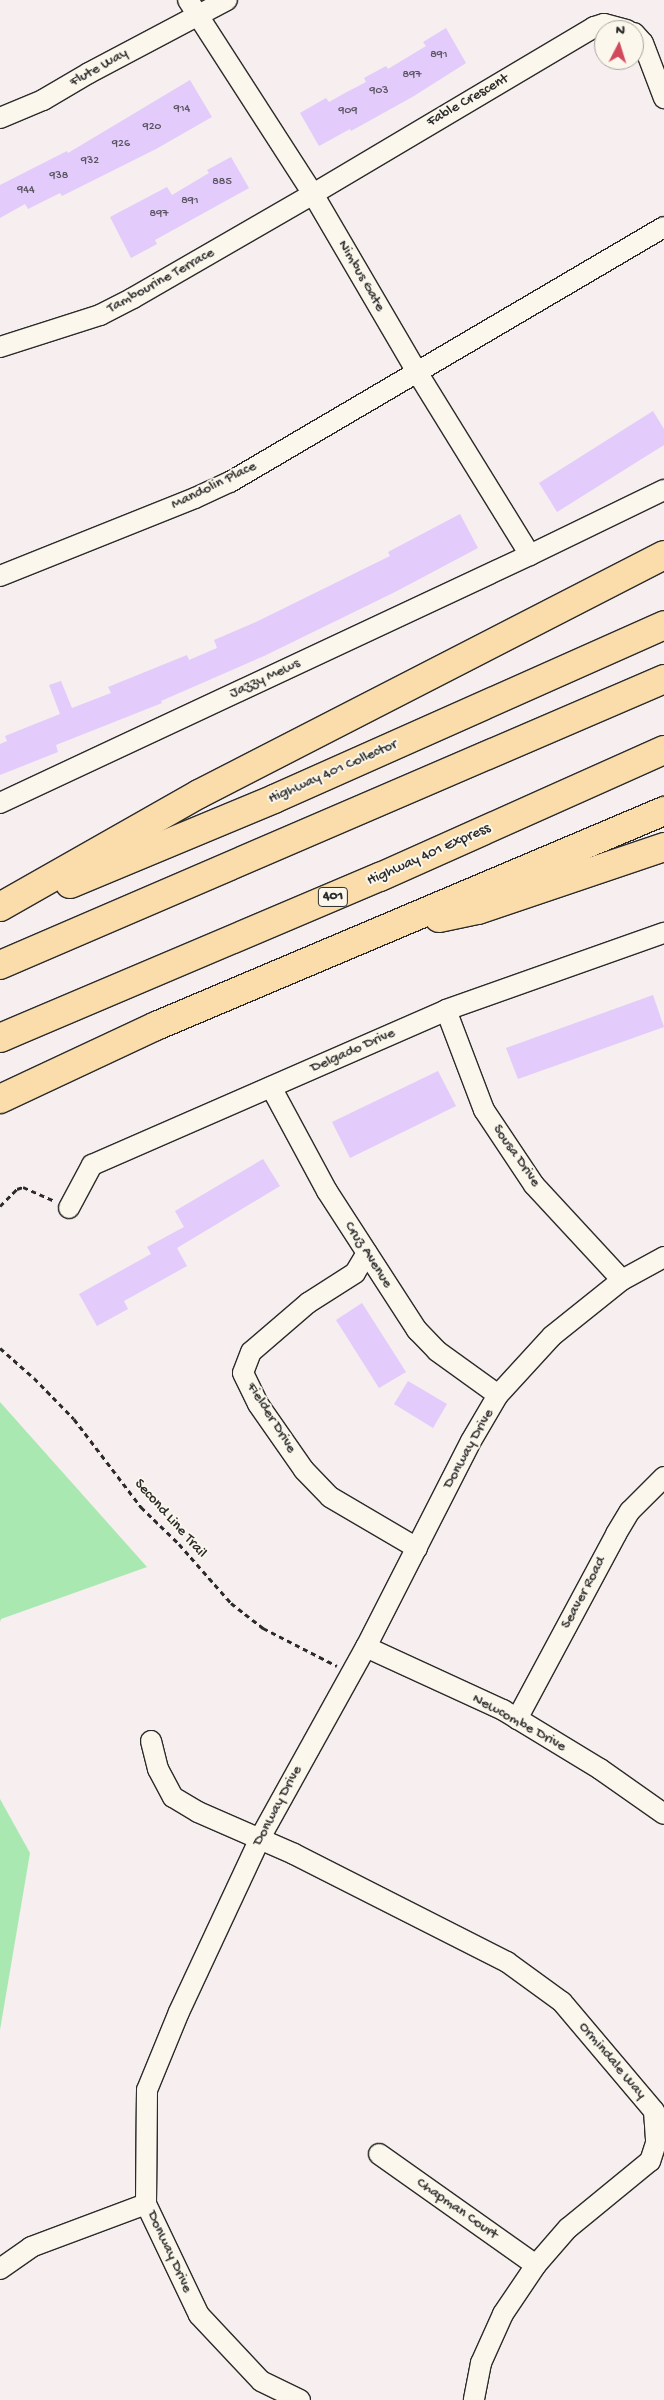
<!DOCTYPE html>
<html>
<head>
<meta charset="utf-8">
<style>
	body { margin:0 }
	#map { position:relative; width:664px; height:2400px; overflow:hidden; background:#f6eeef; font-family:"Gochi Hand",sans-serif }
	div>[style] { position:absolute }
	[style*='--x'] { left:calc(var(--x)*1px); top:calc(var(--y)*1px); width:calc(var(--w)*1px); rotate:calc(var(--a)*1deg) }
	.green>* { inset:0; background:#a9e9b1 }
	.building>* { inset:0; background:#e3cbfb }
	.path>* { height:3px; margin-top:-1.5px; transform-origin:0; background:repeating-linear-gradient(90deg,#2b2b2b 0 5px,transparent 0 9px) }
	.roads { filter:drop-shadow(1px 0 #2b2b2b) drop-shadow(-1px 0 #2b2b2b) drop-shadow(0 1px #2b2b2b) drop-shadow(0 -1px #2b2b2b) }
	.minor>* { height:20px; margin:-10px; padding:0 10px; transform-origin:10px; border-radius:10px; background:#fbf7ec }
	.motorway>* { height:28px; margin:-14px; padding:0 14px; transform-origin:14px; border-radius:14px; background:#fbddab }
	span { translate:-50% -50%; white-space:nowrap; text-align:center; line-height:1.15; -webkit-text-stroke:4px #fbf7ec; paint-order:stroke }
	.number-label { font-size:12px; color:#59535f }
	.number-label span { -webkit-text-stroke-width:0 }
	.shield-label span { padding:1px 4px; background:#fbf7ec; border:1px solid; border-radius:4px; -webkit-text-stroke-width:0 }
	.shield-label { font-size:14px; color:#2b2b2b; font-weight:700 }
	.street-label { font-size:15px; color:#2b2b2b }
	.north { position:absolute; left:594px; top:20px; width:50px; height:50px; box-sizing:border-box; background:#fbf7ec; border:1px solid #a8a59f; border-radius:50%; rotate:5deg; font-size:14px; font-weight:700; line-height:20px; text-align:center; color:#2b2b2b }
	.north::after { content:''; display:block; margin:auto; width:18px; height:22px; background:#d1495b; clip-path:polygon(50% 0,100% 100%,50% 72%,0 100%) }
</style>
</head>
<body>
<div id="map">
	<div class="green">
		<i style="clip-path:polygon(0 1402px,147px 1567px,1px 1619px,0 1622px)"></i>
		<i style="clip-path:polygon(0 1799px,30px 1853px,0 2030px)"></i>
	</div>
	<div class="building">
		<i style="clip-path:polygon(446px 28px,466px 63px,414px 96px,351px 131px,350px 129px,319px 146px,300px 113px,326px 98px,329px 102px,345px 93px,366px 82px,364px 78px,386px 66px,388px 69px,426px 46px,423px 42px)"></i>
		<i style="clip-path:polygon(190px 80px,212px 117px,156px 149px,62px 196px,60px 193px,28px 209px,25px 204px,0 218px,0 185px,67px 151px,68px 153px)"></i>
		<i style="clip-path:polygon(231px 157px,249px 188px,155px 240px,157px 244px,131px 258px,110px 217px,167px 187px,172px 195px,209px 173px,207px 170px)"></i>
		<i style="clip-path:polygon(653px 411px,664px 429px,664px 445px,557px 512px,539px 483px)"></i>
		<i style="clip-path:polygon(460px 514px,478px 548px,395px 592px,264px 656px,161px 701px,162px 703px,56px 745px,58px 752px,0 775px,0 744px,7px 741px,5px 736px,60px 714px,49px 685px,61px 681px,72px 708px,111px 693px,108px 687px,187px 655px,189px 660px,217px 648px,214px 640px,256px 622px,390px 556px,388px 552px)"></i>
		<i style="clip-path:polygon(653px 995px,664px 1027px,518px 1079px,506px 1048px)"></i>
		<i style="clip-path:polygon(438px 1071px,456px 1106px,350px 1158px,332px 1122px)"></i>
		<i style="clip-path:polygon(263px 1159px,280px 1186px,177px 1248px,187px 1266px,124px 1301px,128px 1309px,97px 1326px,79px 1294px,151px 1254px,147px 1247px,184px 1227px,175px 1211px)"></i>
		<i style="clip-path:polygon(362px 1303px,406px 1372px,379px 1388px,336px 1320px)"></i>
		<i style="clip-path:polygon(408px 1381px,447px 1404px,433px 1428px,394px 1404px)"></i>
	</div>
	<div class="path">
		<i style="--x:0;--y:1206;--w:24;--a:-45"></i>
		<i style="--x:17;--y:1189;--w:6;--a:-18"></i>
		<i style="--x:23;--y:1187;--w:35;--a:24"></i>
		<i style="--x:0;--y:1348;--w:45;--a:41.4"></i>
		<i style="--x:34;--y:1378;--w:57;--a:45.7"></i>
		<i style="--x:74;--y:1419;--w:111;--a:52.7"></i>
		<i style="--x:141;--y:1507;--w:53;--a:44.2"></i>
		<i style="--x:179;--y:1544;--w:79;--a:48.6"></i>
		<i style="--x:231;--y:1603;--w:41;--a:38"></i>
		<i style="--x:263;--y:1628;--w:83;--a:27.2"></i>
	</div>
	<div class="roads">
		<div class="minor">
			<i style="--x:188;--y:0;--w:231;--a:57.2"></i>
			<i style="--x:313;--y:194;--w:206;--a:59.7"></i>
			<i style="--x:417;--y:372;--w:215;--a:58.3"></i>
			<i style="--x:634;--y:33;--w:13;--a:48"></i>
			<i style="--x:643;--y:43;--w:59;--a:69.1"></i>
			<i style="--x:0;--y:118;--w:47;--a:-22.7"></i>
			<i style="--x:43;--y:100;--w:53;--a:-30.4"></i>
			<i style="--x:89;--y:73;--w:156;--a:-27.9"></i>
			<i style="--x:0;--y:347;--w:105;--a:-17.7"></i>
			<i style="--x:100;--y:315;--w:37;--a:-27"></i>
			<i style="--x:133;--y:298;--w:208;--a:-30"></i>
			<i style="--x:313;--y:194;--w:327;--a:-30.7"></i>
			<i style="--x:594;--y:27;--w:10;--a:-17"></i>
			<i style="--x:604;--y:24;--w:24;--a:15"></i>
			<i style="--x:0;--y:576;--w:210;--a:-21.8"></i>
			<i style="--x:195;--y:498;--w:38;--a:-25"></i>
			<i style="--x:230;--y:482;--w:503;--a:-30.44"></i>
			<i style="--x:0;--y:803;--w:585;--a:-25.08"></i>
			<i style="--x:530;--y:555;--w:149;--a:-25.9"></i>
			<i style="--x:446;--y:1010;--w:107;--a:69.2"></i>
			<i style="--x:484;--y:1110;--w:90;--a:56.3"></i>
			<i style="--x:534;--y:1185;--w:129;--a:47.2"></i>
			<i style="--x:271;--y:1087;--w:118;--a:61.7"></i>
			<i style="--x:327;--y:1191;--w:166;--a:57.1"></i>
			<i style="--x:417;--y:1330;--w:29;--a:46"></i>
			<i style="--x:437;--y:1351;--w:75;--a:35.8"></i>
			<i style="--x:69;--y:1208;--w:49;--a:-61.9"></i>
			<i style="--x:92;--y:1165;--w:386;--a:-23.6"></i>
			<i style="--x:446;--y:1010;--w:231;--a:-19.5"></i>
			<i style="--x:367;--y:1253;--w:23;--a:121"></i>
			<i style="--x:355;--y:1273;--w:56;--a:147.4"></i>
			<i style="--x:308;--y:1303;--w:75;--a:139.3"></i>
			<i style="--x:251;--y:1352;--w:22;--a:111"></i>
			<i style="--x:243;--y:1373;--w:34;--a:64"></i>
			<i style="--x:258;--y:1404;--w:80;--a:55.1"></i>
			<i style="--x:304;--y:1470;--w:37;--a:46"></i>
			<i style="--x:330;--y:1497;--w:101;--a:30.4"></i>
			<i style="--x:366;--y:1647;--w:151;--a:24.7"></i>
			<i style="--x:503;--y:1710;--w:114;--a:31.3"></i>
			<i style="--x:600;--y:1769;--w:78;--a:35.1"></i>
			<i style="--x:517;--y:1719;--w:210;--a:-61.8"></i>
			<i style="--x:616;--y:1534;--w:27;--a:-59"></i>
			<i style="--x:630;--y:1511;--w:48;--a:-45"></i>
			<i style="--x:151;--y:1741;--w:29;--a:76"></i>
			<i style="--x:158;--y:1769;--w:32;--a:62"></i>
			<i style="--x:173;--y:1797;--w:29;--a:31"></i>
			<i style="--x:198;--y:1812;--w:105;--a:23.6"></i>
			<i style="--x:294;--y:1854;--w:239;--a:26.9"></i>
			<i style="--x:507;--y:1962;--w:68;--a:36"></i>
			<i style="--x:562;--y:2002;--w:143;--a:49.8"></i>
			<i style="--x:654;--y:2111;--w:32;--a:86"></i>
			<i style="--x:656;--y:2143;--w:19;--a:108"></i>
			<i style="--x:650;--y:2161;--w:106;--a:140.7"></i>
			<i style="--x:568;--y:2228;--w:49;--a:130.9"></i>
			<i style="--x:536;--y:2265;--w:59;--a:124"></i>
			<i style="--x:503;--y:2314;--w:54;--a:114.2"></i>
			<i style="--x:481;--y:2363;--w:38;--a:101"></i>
			<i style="--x:379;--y:2154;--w:192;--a:35.3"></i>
			<i style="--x:0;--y:2269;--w:38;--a:-35"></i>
			<i style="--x:31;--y:2247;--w:123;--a:-20.5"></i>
			<i style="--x:300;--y:2400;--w:43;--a:-154"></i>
			<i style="--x:261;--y:2381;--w:91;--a:-133.2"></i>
			<i style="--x:199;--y:2315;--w:123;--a:-115.5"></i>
			<i style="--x:146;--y:2204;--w:114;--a:-89.5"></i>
			<i style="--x:147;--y:2090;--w:84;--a:-67.7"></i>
			<i style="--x:179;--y:2012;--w:192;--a:-65"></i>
			<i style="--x:260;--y:1838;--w:218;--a:-61"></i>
			<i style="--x:366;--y:1647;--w:231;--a:-63"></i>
			<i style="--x:471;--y:1441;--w:53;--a:-59.6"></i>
			<i style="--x:498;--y:1395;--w:80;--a:-47.5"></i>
			<i style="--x:552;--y:1336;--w:90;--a:-38.7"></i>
			<i style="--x:622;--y:1280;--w:48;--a:-28.7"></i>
		</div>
		<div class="motorway">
			<i style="--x:70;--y:884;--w:221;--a:-22.6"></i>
			<i style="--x:274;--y:799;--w:427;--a:-24"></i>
			<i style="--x:0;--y:907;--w:229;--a:-29.6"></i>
			<i style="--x:199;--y:794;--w:523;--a:-27.2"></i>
			<i style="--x:439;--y:918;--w:40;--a:-12"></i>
			<i style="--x:478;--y:910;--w:196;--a:-18.7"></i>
			<i style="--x:0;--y:965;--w:723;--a:-23.3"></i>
			<i style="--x:0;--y:1038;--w:413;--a:-23"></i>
			<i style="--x:380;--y:877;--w:311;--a:-24.1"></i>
			<i style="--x:0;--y:1099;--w:172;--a:-25.1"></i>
			<i style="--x:156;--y:1026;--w:552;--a:-22.94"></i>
		</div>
	</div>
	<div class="number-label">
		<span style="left:439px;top:56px">891</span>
		<span style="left:412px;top:76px">897</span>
		<span style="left:379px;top:92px">903</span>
		<span style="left:182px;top:110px">914</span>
		<span style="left:348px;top:112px">909</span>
		<span style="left:152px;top:128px">920</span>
		<span style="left:121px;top:145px">926</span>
		<span style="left:90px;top:162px">932</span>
		<span style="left:59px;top:177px">938</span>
		<span style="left:222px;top:183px">885</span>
		<span style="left:26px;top:191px">944</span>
		<span style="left:190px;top:202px">891</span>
		<span style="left:159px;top:215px">897</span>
	</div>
	<div class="shield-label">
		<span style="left:333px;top:897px">401</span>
	</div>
	<div class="street-label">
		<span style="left:99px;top:68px;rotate:-29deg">Flute Way</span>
		<span style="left:468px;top:101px;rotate:-30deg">Fable Crescent</span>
		<span style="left:361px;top:276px;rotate:60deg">Nimbus Gate</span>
		<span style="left:161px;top:281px;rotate:-29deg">Tambourine Terrace</span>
		<span style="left:214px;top:486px;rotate:-26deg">Mandolin Place</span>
		<span style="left:265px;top:679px;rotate:-25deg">Jazzy Mews</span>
		<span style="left:333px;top:772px;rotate:-24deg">Highway 401 Collector</span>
		<span style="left:429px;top:855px;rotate:-24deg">Highway 401 Express</span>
		<span style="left:353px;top:1051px;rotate:-24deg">Delgado Drive</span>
		<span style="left:516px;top:1156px;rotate:55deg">Sousa Drive</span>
		<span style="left:368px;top:1255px;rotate:57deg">Cruz Avenue</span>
		<span style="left:271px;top:1418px;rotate:58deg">Fielder Drive</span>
		<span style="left:469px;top:1449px;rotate:-61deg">Donway Drive</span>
		<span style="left:170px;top:1519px;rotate:48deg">Second Line Trail</span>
		<span style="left:584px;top:1593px;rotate:-62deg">Seaver Road</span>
		<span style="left:519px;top:1723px;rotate:29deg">Newcombe Drive</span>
		<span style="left:278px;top:1806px;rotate:-62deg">Donway Drive</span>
		<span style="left:612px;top:2061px;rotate:50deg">Ormindale Way</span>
		<span style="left:457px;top:2209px;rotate:35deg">Chapman Court</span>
		<span style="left:169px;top:2252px;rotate:65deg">Donway Drive</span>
	</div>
	<div class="north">N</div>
</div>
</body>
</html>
